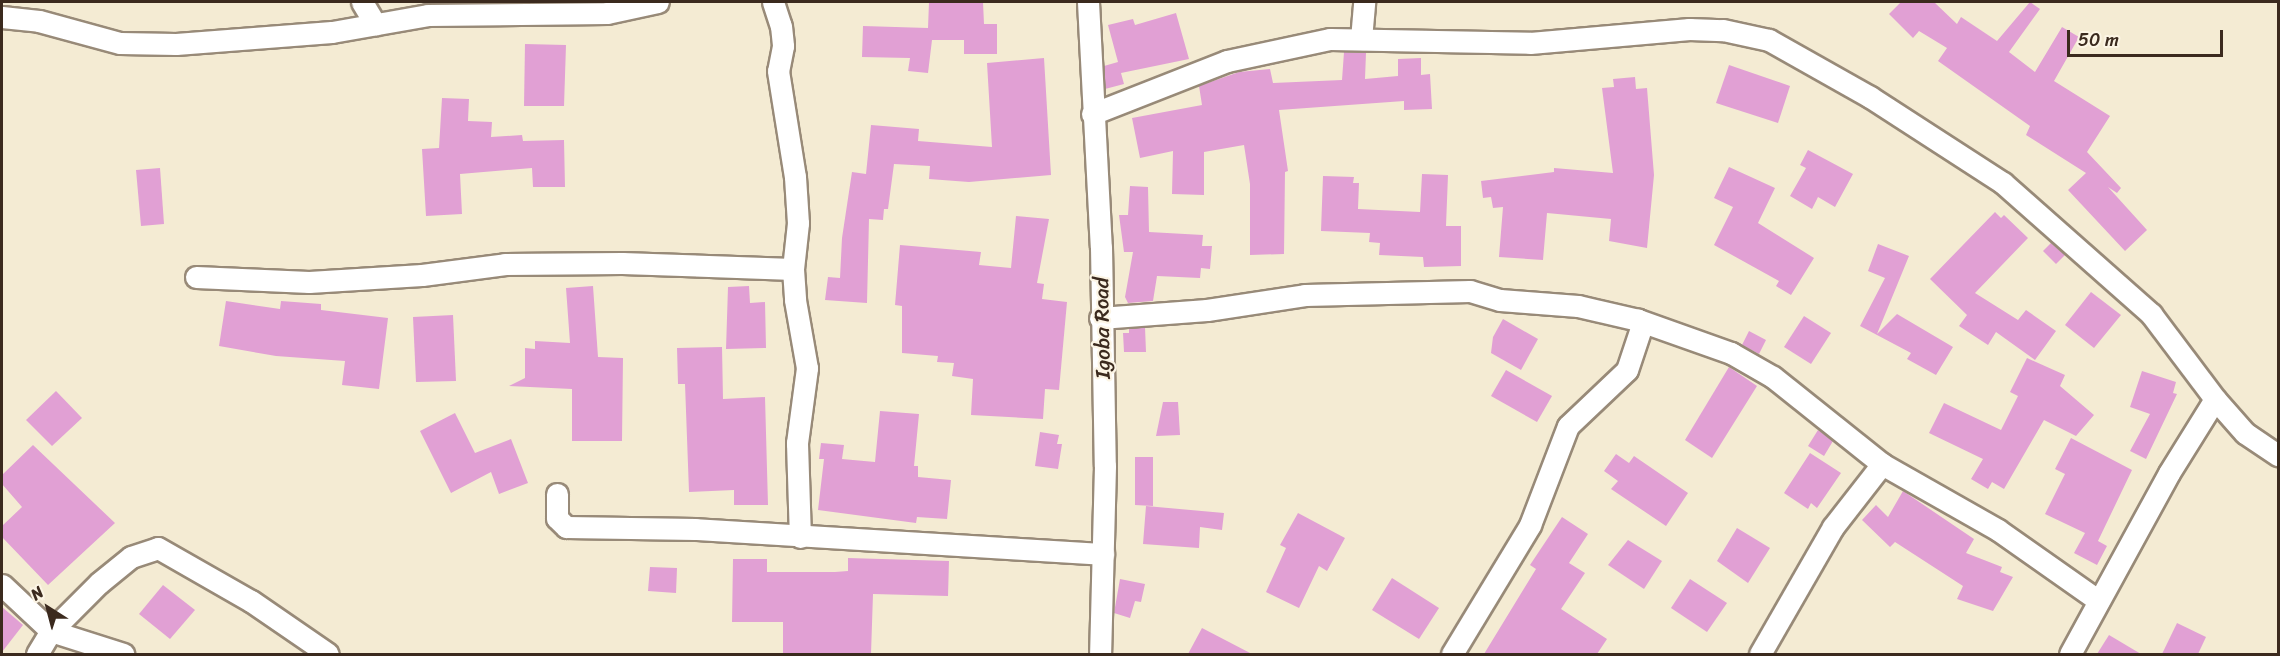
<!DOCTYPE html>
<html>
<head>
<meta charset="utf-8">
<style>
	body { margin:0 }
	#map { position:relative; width:2280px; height:656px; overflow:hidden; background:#f4ebd3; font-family:Sriracha,sans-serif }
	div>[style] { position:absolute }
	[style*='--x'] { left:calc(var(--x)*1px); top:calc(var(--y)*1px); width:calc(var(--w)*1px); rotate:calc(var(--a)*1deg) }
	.building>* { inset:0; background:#e1a0d4 }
	.roads { filter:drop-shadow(2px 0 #988a78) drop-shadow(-2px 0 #988a78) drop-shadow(0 2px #988a78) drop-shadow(0 -2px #988a78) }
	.minor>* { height:21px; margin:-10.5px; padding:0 10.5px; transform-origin:10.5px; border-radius:10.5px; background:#fff }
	span { translate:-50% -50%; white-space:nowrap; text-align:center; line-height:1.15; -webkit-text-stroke:4.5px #fcf5e5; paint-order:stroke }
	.street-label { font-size:21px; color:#3b2a1e }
	.frame { position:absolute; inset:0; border:3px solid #3b2a1e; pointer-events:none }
	.north { position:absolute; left:18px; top:578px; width:60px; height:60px; -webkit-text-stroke:4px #fcf5e5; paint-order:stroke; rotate:324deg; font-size:16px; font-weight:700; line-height:24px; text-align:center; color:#3b2a1e }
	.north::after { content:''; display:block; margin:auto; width:21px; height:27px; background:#3b2a1e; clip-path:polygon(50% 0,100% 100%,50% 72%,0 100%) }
	.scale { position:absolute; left:2067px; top:30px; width:156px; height:27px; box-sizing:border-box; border:3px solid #3b2a1e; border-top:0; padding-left:8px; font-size:18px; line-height:21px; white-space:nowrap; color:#3b2a1e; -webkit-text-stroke:4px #fcf5e5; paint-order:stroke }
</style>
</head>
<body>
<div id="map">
	<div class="building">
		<i style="clip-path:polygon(929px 2px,983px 2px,984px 24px,997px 24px,997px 54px,964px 54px,964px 40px,932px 40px,928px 73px,908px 71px,910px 58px,862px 57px,863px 26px,928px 28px)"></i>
		<i style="clip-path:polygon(1901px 2px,1934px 2px,1957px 24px,1961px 17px,1997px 41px,2030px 2px,2040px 9px,2009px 52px,2035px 72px,2062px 27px,2079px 37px,2054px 81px,2110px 116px,2087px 152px,2121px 188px,2117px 193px,2108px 187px,2147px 230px,2125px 251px,2068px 190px,2086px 173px,2026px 135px,2030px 126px,1938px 61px,1947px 48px,1919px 31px,1913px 38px,1889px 14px)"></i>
		<i style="clip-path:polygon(1176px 13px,1189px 59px,1121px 73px,1124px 84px,1105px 89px,1104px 66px,1118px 62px,1108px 25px,1133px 19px,1135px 25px)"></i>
		<i style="clip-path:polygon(525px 44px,566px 45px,564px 106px,524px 106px)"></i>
		<i style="clip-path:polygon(1344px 52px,1366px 53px,1365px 79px,1398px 76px,1398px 59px,1421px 58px,1421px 75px,1430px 74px,1432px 109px,1404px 110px,1404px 101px,1279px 110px,1288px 171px,1285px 172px,1284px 254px,1250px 255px,1250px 184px,1244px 145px,1204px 152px,1204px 195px,1172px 194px,1173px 151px,1140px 158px,1132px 118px,1202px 105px,1199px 86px,1239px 72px,1270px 69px,1273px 83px,1342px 80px)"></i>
		<i style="clip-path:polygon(1044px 58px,1051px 175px,969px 182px,929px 179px,930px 166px,894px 164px,888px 209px,884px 209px,883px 220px,869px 219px,867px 303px,825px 300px,828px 277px,840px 278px,842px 238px,852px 172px,866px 174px,871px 125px,919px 129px,918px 141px,992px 147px,987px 63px)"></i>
		<i style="clip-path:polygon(1729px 65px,1790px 86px,1778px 123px,1716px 103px)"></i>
		<i style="clip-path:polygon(1635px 77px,1636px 89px,1647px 88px,1654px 175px,1647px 248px,1609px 241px,1611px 219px,1547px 213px,1543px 260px,1499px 257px,1503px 207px,1493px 208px,1491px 197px,1483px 198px,1481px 181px,1554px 172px,1554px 168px,1613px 173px,1602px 88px,1614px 87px,1613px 79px)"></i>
		<i style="clip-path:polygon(442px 98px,469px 99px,468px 121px,492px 122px,491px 137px,522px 135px,523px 141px,564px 140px,565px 187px,533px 187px,532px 168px,460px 174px,462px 214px,426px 216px,422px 149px,439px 148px)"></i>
		<i style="clip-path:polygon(1808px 150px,1853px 174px,1835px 207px,1818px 197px,1812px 209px,1790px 196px,1806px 168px,1800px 165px)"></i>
		<i style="clip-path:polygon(1729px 167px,1775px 188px,1758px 223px,1814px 258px,1791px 295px,1776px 286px,1779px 281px,1714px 245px,1733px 207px,1714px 198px)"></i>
		<i style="clip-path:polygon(160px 168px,164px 224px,141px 226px,136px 170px)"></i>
		<i style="clip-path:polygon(1422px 174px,1448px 175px,1446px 226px,1461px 226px,1461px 266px,1424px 267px,1423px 257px,1379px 255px,1380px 243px,1369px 242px,1370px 233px,1321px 231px,1323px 176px,1354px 177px,1353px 183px,1359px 183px,1358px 209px,1420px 212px)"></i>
		<i style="clip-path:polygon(1130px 186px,1148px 187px,1149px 232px,1203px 235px,1202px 246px,1212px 246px,1210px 269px,1201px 268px,1200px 278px,1157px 276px,1153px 301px,1128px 303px,1125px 297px,1133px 252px,1124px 252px,1119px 215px,1128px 215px)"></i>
		<i style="clip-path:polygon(1995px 212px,2001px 218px,2004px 215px,2028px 238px,1975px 293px,2018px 320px,2026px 310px,2056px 331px,2035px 360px,1996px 332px,1988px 345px,1959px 326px,1967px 315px,1930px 279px)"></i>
		<i style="clip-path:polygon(1016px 216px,1049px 219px,1037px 283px,1044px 284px,1042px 299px,1067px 302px,1059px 390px,1045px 389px,1043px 419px,971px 415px,973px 379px,952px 376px,954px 363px,937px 362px,938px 356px,902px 353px,902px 306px,895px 305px,900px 245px,981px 252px,979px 265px,1011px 268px)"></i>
		<i style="clip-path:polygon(2051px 243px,2065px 255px,2056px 264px,2043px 251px)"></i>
		<i style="clip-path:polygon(1878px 244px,1909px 256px,1877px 334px,1897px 314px,1953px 347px,1936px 375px,1907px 359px,1911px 353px,1860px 326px,1885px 278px,1868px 271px)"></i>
		<i style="clip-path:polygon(593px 286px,598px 357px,623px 358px,622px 441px,572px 441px,572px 389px,509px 386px,525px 378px,525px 348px,535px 349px,535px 341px,570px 343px,566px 288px)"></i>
		<i style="clip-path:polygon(749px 286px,750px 303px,765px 302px,766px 348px,726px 349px,728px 287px)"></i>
		<i style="clip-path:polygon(2091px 292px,2121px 315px,2094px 348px,2065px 325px)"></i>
		<i style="clip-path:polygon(226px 301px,280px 309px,281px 301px,321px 304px,321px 310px,388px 318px,379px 389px,342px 385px,345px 361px,276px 356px,219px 346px)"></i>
		<i style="clip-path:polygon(453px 315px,456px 381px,416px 382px,413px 317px)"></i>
		<i style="clip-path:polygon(1804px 316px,1831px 333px,1811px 364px,1784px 347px)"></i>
		<i style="clip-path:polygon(1503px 319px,1538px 339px,1521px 370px,1491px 353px,1493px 337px)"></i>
		<i style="clip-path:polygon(1145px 327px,1146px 352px,1124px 352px,1123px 333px,1129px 333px,1129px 329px)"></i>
		<i style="clip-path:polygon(1749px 331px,1766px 340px,1759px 354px,1742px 345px)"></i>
		<i style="clip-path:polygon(722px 347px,723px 399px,765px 397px,768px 505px,734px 505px,734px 490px,689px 492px,685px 384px,678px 384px,677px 348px)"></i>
		<i style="clip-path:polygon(2027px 358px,2065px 375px,2060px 386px,2094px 415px,2076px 436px,2044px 420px,2004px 489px,1992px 482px,1988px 489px,1971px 479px,1983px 459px,1929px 433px,1944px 403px,2001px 430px,2018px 396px,2010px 392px)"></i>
		<i style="clip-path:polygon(1729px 367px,1757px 386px,1712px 458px,1685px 440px)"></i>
		<i style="clip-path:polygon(1506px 370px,1552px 396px,1537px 422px,1491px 396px)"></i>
		<i style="clip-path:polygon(2142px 371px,2176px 382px,2173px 393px,2177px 394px,2146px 459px,2130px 451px,2150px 414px,2130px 407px)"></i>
		<i style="clip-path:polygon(56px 391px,82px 418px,52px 446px,26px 420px)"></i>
		<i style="clip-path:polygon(1163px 402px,1178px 402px,1180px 435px,1156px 436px)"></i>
		<i style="clip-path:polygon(880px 411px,919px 414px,914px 466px,918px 466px,918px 477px,951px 480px,947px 519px,917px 517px,916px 523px,818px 510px,824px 459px,819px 459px,821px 443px,844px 445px,842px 459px,875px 462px)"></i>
		<i style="clip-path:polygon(455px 413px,475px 453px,511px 439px,528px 483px,499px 494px,491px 472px,451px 493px,420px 431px)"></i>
		<i style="clip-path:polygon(1818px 430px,1833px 441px,1824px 456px,1808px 446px)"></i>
		<i style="clip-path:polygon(1040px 432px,1059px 435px,1057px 444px,1062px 444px,1058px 469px,1035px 466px)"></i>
		<i style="clip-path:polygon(2071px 438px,2132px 470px,2098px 541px,2107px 546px,2097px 565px,2074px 553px,2085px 533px,2045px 514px,2065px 474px,2055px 469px)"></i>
		<i style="clip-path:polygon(33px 445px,115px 523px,48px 585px,2px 537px,2px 526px,22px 507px,2px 484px,2px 475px)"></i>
		<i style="clip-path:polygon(1810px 453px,1841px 473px,1817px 508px,1811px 503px,1808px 509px,1784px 493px)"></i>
		<i style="clip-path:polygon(1616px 454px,1629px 463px,1634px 456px,1688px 493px,1666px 526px,1611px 489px,1618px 481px,1604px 471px)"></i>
		<i style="clip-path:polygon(1135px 457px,1153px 457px,1153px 506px,1135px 505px)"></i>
		<i style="clip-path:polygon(1903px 491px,1974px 539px,1966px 553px,2002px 567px,2000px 572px,2013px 577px,1993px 611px,1957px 599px,1963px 586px,1895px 542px,1890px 547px,1862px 520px,1876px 505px,1888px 517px)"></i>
		<i style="clip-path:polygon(1146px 506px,1224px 513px,1222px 530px,1200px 527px,1199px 548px,1143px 544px)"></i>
		<i style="clip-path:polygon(1298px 513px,1345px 538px,1327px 571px,1319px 566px,1299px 608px,1266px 592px,1286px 548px,1280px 545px)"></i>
		<i style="clip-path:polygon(1562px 517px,1588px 534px,1569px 563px,1585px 573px,1561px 609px,1607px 639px,1597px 654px,1484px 654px,1536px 569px,1530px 565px)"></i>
		<i style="clip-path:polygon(1737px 528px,1770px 548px,1748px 583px,1717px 561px)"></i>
		<i style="clip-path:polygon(1628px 540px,1662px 561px,1644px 589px,1608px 565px)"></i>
		<i style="clip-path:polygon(848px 558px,949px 561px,948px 596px,873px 594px,871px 654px,783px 654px,783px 622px,732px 622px,733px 559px,767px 559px,767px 572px,835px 572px,848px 571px)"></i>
		<i style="clip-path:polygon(650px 567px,677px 568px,676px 593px,648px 591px)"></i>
		<i style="clip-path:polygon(1392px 578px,1439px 608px,1419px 639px,1372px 610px)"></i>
		<i style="clip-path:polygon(1120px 579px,1145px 584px,1141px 602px,1135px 601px,1130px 618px,1114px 613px)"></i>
		<i style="clip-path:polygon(1690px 579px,1727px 603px,1707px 632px,1671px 608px)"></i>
		<i style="clip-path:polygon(163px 585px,195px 610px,170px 639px,139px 614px)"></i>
		<i style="clip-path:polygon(2px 607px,23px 625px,2px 652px)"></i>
		<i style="clip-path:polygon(2177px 623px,2206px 637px,2198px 654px,2162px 654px)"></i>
		<i style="clip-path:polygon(1202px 628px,1252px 654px,1188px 654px)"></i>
		<i style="clip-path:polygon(2109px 635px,2141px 654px,2097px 654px)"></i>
	</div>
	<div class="roads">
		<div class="minor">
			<i style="--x:362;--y:2;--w:26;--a:59"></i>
			<i style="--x:773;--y:2;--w:25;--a:72"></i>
			<i style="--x:781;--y:26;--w:20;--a:84"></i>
			<i style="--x:783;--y:46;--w:25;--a:101"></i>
			<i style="--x:778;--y:71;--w:107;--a:80.9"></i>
			<i style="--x:795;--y:177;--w:46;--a:86.3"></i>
			<i style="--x:798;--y:223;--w:46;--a:96.2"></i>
			<i style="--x:793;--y:269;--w:31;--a:86"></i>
			<i style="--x:795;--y:300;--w:69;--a:80"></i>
			<i style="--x:807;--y:368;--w:76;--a:97.6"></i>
			<i style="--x:797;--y:443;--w:94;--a:88.2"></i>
			<i style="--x:1088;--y:2;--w:245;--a:87"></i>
			<i style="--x:1101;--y:247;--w:219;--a:89"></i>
			<i style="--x:1105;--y:466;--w:188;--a:91.5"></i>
			<i style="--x:2;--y:17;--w:37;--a:6"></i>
			<i style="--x:39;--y:21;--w:84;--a:15.2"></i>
			<i style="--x:120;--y:43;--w:56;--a:1"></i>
			<i style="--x:176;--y:44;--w:156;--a:-4.4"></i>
			<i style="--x:332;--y:32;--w:97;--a:-10"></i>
			<i style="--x:428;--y:15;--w:179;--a:-0.6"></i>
			<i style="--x:607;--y:13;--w:52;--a:-12.2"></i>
			<i style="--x:1361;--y:39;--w:37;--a:-85"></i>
			<i style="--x:1092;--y:114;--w:145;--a:-21.4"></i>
			<i style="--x:1227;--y:61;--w:105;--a:-12.1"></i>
			<i style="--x:1330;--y:39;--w:200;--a:1.1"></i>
			<i style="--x:1530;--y:43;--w:160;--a:-5"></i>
			<i style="--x:1689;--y:29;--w:34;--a:2"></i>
			<i style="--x:1723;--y:30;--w:47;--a:12.3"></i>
			<i style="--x:1769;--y:40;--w:116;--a:29.4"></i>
			<i style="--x:1870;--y:97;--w:158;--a:32.9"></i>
			<i style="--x:2003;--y:183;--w:198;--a:41.5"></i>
			<i style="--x:2151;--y:314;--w:106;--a:53"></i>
			<i style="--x:196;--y:277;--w:113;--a:2.5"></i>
			<i style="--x:309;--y:282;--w:113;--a:-3.5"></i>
			<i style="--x:422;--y:275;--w:84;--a:-7.5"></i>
			<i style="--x:505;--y:264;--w:117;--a:-0.5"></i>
			<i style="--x:622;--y:263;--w:171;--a:2"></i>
			<i style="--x:1100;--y:318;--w:107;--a:-4.3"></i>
			<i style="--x:1207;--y:310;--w:99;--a:-8.7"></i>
			<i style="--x:1305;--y:295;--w:165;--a:-1.4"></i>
			<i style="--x:1470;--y:291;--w:31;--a:17"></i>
			<i style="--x:1500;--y:300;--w:78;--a:4.4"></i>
			<i style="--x:1578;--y:306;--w:62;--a:13.1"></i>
			<i style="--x:1638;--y:320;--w:99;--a:19.5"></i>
			<i style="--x:1731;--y:353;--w:48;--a:29.7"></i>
			<i style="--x:1773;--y:377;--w:139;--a:38.6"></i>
			<i style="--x:1882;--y:464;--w:133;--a:29.6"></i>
			<i style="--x:1998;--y:530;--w:123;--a:35.1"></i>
			<i style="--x:557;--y:494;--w:24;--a:90"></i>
			<i style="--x:557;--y:518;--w:13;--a:45"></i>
			<i style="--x:566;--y:527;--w:129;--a:0.9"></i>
			<i style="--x:695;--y:529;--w:409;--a:3.5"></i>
			<i style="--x:2;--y:585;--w:67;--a:43.2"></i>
			<i style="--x:51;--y:631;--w:76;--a:17.7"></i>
			<i style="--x:37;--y:654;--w:27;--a:-59"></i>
			<i style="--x:51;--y:631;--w:68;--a:-45"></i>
			<i style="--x:99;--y:583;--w:41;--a:-39.1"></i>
			<i style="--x:131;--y:557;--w:28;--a:-18"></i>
			<i style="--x:158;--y:548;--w:107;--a:29.7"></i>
			<i style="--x:251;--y:601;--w:93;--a:34.5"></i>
			<i style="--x:1452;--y:654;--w:151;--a:-58.8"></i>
			<i style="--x:1530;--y:525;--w:106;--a:-69"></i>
			<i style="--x:1568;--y:426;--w:81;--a:-43.5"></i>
			<i style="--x:1627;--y:370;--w:44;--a:-71.6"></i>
			<i style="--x:1641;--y:328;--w:9;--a:-111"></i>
			<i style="--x:1760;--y:654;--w:146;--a:-60.1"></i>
			<i style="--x:1833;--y:527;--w:80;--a:-52.1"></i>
			<i style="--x:2070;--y:654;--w:206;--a:-61.3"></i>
			<i style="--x:2169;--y:473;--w:87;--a:-58.1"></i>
			<i style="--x:2215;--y:399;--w:45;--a:48.6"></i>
			<i style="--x:2245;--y:433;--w:40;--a:34"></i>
		</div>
	</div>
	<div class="street-label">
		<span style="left:1102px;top:328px;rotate:-91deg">Igoba Road</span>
	</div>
	<div class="frame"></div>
	<div class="north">N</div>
	<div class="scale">50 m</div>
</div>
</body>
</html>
